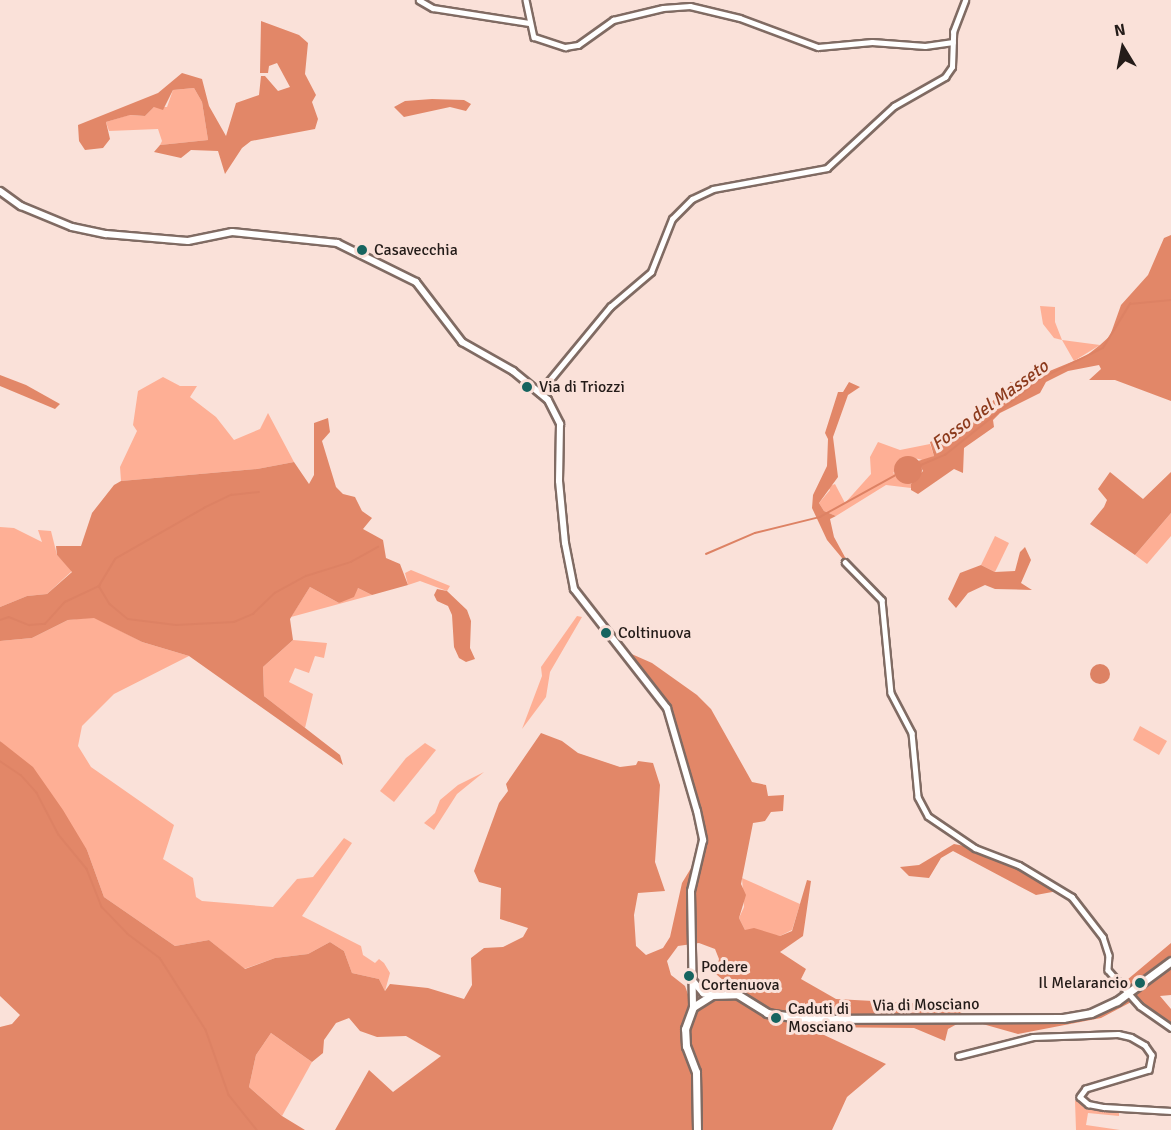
<!DOCTYPE html>
<html>
<head>
<meta charset="utf-8">
<style>
	body { margin:0 }
	#map { position:relative; width:1171px; height:1130px; overflow:hidden; background:#fae1d9; font-family:Signika,sans-serif }
	div>[style] { position:absolute }
	[style*='--x'] { left:calc(var(--x)*1px); top:calc(var(--y)*1px); width:calc(var(--w)*1px); rotate:calc(var(--a)*1deg) }
	.green>* { inset:0; background:#feaf95 }
	.forest>* { inset:0; background:#e28768 }
	.water>* { inset:0; background:#dd8264 }
	.round { border-radius:50% }
	.stream>* { height:1.5px; margin:-0.75px; padding:0 0.75px; transform-origin:0.75px; border-radius:0.75px; background:#dd8264 }
	.roads { filter:drop-shadow(2px 0 #806b63) drop-shadow(-2px 0 #806b63) drop-shadow(0 2px #806b63) drop-shadow(0 -2px #806b63) }
	.minor>* { height:4.5px; margin:-2.25px; padding:0 2.25px; transform-origin:2.25px; border-radius:2.25px; background:#fff }
	.tertiary>* { height:6px; margin:-3px; padding:0 3px; transform-origin:3px; border-radius:3px; background:#fff }
	.secondary>* { height:7px; margin:-3.5px; padding:0 3.5px; transform-origin:3.5px; border-radius:3.5px; background:#fff }
	.dots>* { width:16px; height:16px; translate:-50% -50%; box-sizing:border-box; border:3px solid #fae1d9; border-radius:50% }
	span { translate:-50% -50%; white-space:nowrap; text-align:center; line-height:1.15; -webkit-text-stroke:6px #fae1d9; paint-order:stroke }
	.poi-label { font-size:16px; color:#241c19 }
	.left { translate:0 -50%; text-align:left }
	.right { translate:-100% -50%; text-align:right }
	.street-label { font-size:16px; color:#241c19 }
	.water-label { font-size:18px; color:#8c3a1c; font-style:italic }
	.north { position:absolute; left:1093px; top:18px; width:60px; height:60px; -webkit-text-stroke:4px #fae1d9; paint-order:stroke; rotate:350deg; font-size:16px; font-weight:700; line-height:24px; text-align:center; color:#241c19 }
	.north::after { content:''; display:block; margin:auto; width:21px; height:27px; background:#241c19; clip-path:polygon(50% 0,100% 100%,50% 72%,0 100%) }
</style>
</head>
<body>
<div id="map">
	<div class="green">
		<i style="clip-path:polygon(194px 88px,202px 102px,208px 140px,160px 145px,162px 141px,158px 129px,109px 131px,106px 122px,129px 115px,145px 116px,154px 107px,167px 107px,173px 90px)"></i>
		<i style="clip-path:polygon(1040px 306px,1055px 307px,1055px 322px,1062px 340px,1100px 345px,1074px 361px,1062px 340px,1054px 338px,1043px 324px)"></i>
		<i style="clip-path:polygon(163px 377px,180px 386px,197px 386px,190px 397px,216px 417px,234px 440px,260px 429px,268px 413px,294px 462px,257px 469px,121px 481px,120px 467px,137px 431px,133px 425px,138px 391px)"></i>
		<i style="clip-path:polygon(878px 442px,900px 450px,930px 444px,934px 456px,926px 461px,911px 457px,893px 473px,911px 484px,911px 488px,886px 485px,836px 516px,824px 511px,819px 503px,830px 490px,828px 487px,835px 484px,845px 503px,871px 474px,870px 457px)"></i>
		<i style="clip-path:polygon(1171px 513px,1171px 536px,1147px 564px,1135px 555px)"></i>
		<i style="clip-path:polygon(0 527px,14px 528px,42px 542px,38px 530px,51px 531px,57px 555px,72px 571px,47px 594px,27px 596px,0 607px)"></i>
		<i style="clip-path:polygon(995px 536px,1009px 543px,995px 572px,981px 565px)"></i>
		<i style="clip-path:polygon(411px 570px,450px 586px,447px 591px,420px 581px,408px 585px,405px 573px)"></i>
		<i style="clip-path:polygon(310px 587px,339px 603px,358px 588px,372px 595px,291px 617px)"></i>
		<i style="clip-path:polygon(577px 616px,582px 617px,550px 672px,546px 697px,522px 729px,542px 676px,541px 667px)"></i>
		<i style="clip-path:polygon(94px 617px,142px 642px,189px 656px,114px 694px,82px 726px,78px 746px,91px 767px,174px 825px,163px 859px,193px 878px,196px 897px,202px 901px,273px 907px,297px 879px,313px 877px,344px 838px,352px 843px,302px 916px,361px 946px,363px 955px,375px 963px,379px 959px,384px 963px,390px 973px,385px 991px,379px 979px,352px 973px,344px 951px,330px 942px,308px 954px,275px 958px,244px 969px,209px 940px,175px 946px,104px 897px,87px 850px,0 741px,0 641px,32px 638px,68px 620px)"></i>
		<i style="clip-path:polygon(293px 640px,327px 643px,324px 658px,315px 656px,309px 673px,295px 668px,289px 682px,313px 694px,305px 728px,264px 696px,263px 667px)"></i>
		<i style="clip-path:polygon(1140px 726px,1167px 741px,1159px 755px,1133px 740px)"></i>
		<i style="clip-path:polygon(425px 743px,436px 750px,394px 802px,380px 791px,406px 758px)"></i>
		<i style="clip-path:polygon(484px 772px,457px 794px,434px 830px,424px 823px,435px 813px,440px 800px,458px 785px)"></i>
		<i style="clip-path:polygon(742px 878px,800px 904px,792px 930px,780px 936px,745px 930px,739px 918px,744px 907px)"></i>
		<i style="clip-path:polygon(271px 1033px,312px 1062px,282px 1116px,249px 1087px,256px 1055px)"></i>
		<i style="clip-path:polygon(1080px 1097px,1083px 1102px,1119px 1109px,1119px 1116px,1088px 1113px,1086px 1125px,1120px 1130px,1076px 1130px,1075px 1101px)"></i>
	</div>
	<div class="forest">
		<i style="clip-path:polygon(261px 21px,299px 35px,308px 43px,305px 74px,316px 95px,312px 102px,318px 119px,315px 129px,251px 141px,242px 148px,225px 174px,218px 151px,191px 150px,181px 158px,154px 152px,160px 145px,208px 140px,202px 102px,194px 88px,173px 90px,163px 110px,154px 107px,145px 116px,130px 115px,106px 122px,110px 139px,103px 148px,85px 150px,79px 141px,78px 125px,158px 93px,182px 73px,202px 79px,209px 106px,226px 136px,236px 103px,259px 95px,261px 76px,265px 76px,278px 91px,290px 87px,277px 63px,269px 66px,268px 73px,260px 73px)"></i>
		<i style="clip-path:polygon(432px 99px,464px 100px,471px 104px,466px 111px,450px 107px,404px 117px,394px 107px,405px 101px)"></i>
		<i style="clip-path:polygon(1171px 235px,1171px 401px,1115px 380px,1089px 380px,1101px 369px,1099px 365px,1068px 371px,1046px 382px,1040px 393px,1000px 413px,993px 420px,994px 427px,964px 448px,963px 473px,954px 469px,918px 494px,911px 490px,911px 484px,923px 471px,918px 461px,934px 456px,930px 442px,954px 431px,963px 432px,960px 421px,980px 420px,987px 406px,996px 398px,1005px 398px,1010px 382px,1022px 382px,1052px 370px,1086px 356px,1100px 345px,1110px 336px,1121px 305px,1148px 275px,1164px 238px)"></i>
		<i style="clip-path:polygon(0 375px,26px 385px,60px 404px,55px 409px,0 386px)"></i>
		<i style="clip-path:polygon(849px 382px,860px 387px,848px 395px,833px 437px,838px 477px,819px 503px,824px 511px,836px 516px,830px 519px,834px 537px,852px 570px,827px 540px,812px 508px,813px 495px,827px 466px,828px 439px,825px 433px,838px 392px,843px 392px)"></i>
		<i style="clip-path:polygon(328px 418px,330px 432px,322px 441px,336px 487px,343px 494px,355px 497px,362px 511px,372px 518px,363px 529px,383px 540px,386px 558px,400px 564px,408px 585px,372px 595px,358px 588px,354px 597px,339px 603px,310px 587px,290px 619px,293px 640px,263px 667px,264px 696px,340px 755px,343px 765px,189px 656px,142px 642px,94px 618px,68px 620px,32px 638px,0 641px,0 607px,27px 596px,47px 594px,72px 572px,57px 555px,56px 546px,81px 546px,92px 513px,114px 485px,121px 481px,257px 469px,294px 462px,309px 484px,314px 475px,314px 423px)"></i>
		<i style="clip-path:polygon(1110px 472px,1143px 499px,1171px 472px,1171px 513px,1135px 555px,1090px 524px,1104px 507px,1107px 500px,1098px 489px)"></i>
		<i style="clip-path:polygon(1025px 547px,1031px 560px,1021px 583px,1032px 590px,995px 589px,985px 585px,968px 593px,956px 608px,948px 599px,960px 573px,981px 565px,995px 572px,1015px 571px,1020px 552px)"></i>
		<i style="clip-path:polygon(437px 589px,447px 591px,467px 610px,471px 621px,470px 648px,475px 659px,466px 662px,459px 658px,454px 647px,452px 615px,448px 606px,437px 601px,434px 595px)"></i>
		<i style="clip-path:polygon(evenodd,627px 652px,652px 663px,697px 695px,711px 709px,752px 782px,766px 785px,768px 796px,784px 795px,783px 811px,771px 812px,765px 821px,753px 823px,741px 884px,746px 895px,739px 918px,745px 930px,754px 928px,780px 936px,792px 931px,807px 880px,811px 881px,803px 936px,780px 952px,806px 969px,801px 979px,836px 999px,947px 1005px,971px 1018px,1036px 1019px,1091px 1013px,1129px 994px,1121px 985px,1171px 943px,1171px 995px,1160px 996px,1171px 1009px,1171px 1028px,1135px 1000px,1101px 1018px,1018px 1034px,979px 1023px,957px 1024px,948px 1029px,945px 1041px,914px 1028px,807px 1027px,886px 1064px,847px 1097px,832px 1130px,335px 1130px,369px 1070px,393px 1092px,441px 1056px,406px 1036px,377px 1037px,360px 1031px,349px 1018px,336px 1023px,324px 1040px,323px 1053px,312px 1062px,271px 1033px,256px 1055px,249px 1087px,282px 1116px,305px 1130px,0 1130px,0 1027px,12px 1024px,20px 1015px,0 996px,0 741px,33px 767px,63px 810px,87px 850px,104px 897px,175px 946px,209px 940px,245px 969px,275px 958px,308px 954px,330px 942px,344px 951px,352px 973px,379px 979px,385px 991px,390px 984px,428px 988px,464px 999px,472px 985px,471px 958px,484px 948px,503px 947px,523px 937px,528px 928px,500px 919px,501px 888px,479px 882px,474px 871px,499px 803px,508px 791px,506px 784px,541px 733px,562px 741px,578px 753px,620px 767px,636px 765px,638px 761px,653px 763px,660px 785px,655px 862px,665px 891px,638px 893px,634px 915px,636px 946px,646px 955px,663px 948px,670px 937px,682px 883px,702px 850px,703px 840px,667px 708px,627px 652px,699px 943px,715px 949px,719px 959px,716px 974px,724px 981px,726px 992px,694px 1011px,685px 986px,671px 975px,667px 961px,678px 946px,699px 943px)"></i>
		<i style="clip-path:polygon(954px 844px,975px 848px,1019px 865px,1063px 890px,1036px 895px,953px 851px,941px 858px,929px 878px,909px 876px,900px 867px,919px 865px)"></i>
	</div>
	<div class="water">
		<i class="round" style="left:894px;top:456px;width:28px;height:28px"></i>
		<i class="round" style="left:1090px;top:664px;width:20px;height:20px"></i>
	</div>
	<div class="stream">
		<i style="--x:921;--y:465;--w:26;--a:-23"></i>
		<i style="--x:945;--y:455;--w:122;--a:-38.7"></i>
		<i style="--x:1040;--y:379;--w:70;--a:-26.2"></i>
		<i style="--x:1103;--y:348;--w:52;--a:-58.5"></i>
		<i style="--x:1130;--y:304;--w:41;--a:-5.6"></i>
		<i style="--x:706;--y:554;--w:53;--a:-23.2"></i>
		<i style="--x:755;--y:533;--w:67;--a:-13.8"></i>
		<i style="--x:820;--y:517;--w:85;--a:-29"></i>
		<i style="--x:99;--y:586;--w:21;--a:59"></i>
		<i style="--x:110;--y:604;--w:23;--a:40"></i>
		<i style="--x:128;--y:619;--w:48;--a:7.1"></i>
		<i style="--x:176;--y:625;--w:58;--a:-3"></i>
		<i style="--x:234;--y:622;--w:21;--a:-23"></i>
		<i style="--x:253;--y:614;--w:30;--a:-44"></i>
		<i style="--x:275;--y:593;--w:35;--a:-29"></i>
		<i style="--x:306;--y:576;--w:47;--a:-17.3"></i>
		<i style="--x:351;--y:562;--w:31;--a:-29"></i>
		<i style="--x:0;--y:620;--w:9;--a:-18"></i>
		<i style="--x:9;--y:617;--w:22;--a:22"></i>
		<i style="--x:29;--y:625;--w:16;--a:-4"></i>
		<i style="--x:45;--y:624;--w:30;--a:-48"></i>
		<i style="--x:65;--y:602;--w:38;--a:-25"></i>
		<i style="--x:99;--y:586;--w:31;--a:-59"></i>
		<i style="--x:115;--y:559;--w:103;--a:-29.8"></i>
		<i style="--x:204;--y:508;--w:30;--a:-26"></i>
		<i style="--x:231;--y:495;--w:28;--a:-6"></i>
		<i style="--x:0;--y:761;--w:25;--a:34"></i>
		<i style="--x:21;--y:775;--w:24;--a:48"></i>
		<i style="--x:37;--y:793;--w:47;--a:62.4"></i>
		<i style="--x:59;--y:835;--w:44;--a:50.5"></i>
		<i style="--x:87;--y:869;--w:41;--a:68.5"></i>
		<i style="--x:102;--y:907;--w:37;--a:46"></i>
		<i style="--x:128;--y:934;--w:40;--a:37"></i>
		<i style="--x:160;--y:958;--w:85;--a:57.4"></i>
		<i style="--x:206;--y:1030;--w:69;--a:70.5"></i>
		<i style="--x:229;--y:1095;--w:45;--a:51.3"></i>
	</div>
	<div class="roads">
		<div class="minor">
			<i style="--x:419;--y:0;--w:16;--a:30"></i>
			<i style="--x:433;--y:8;--w:97;--a:8.9"></i>
			<i style="--x:526;--y:0;--w:38;--a:78"></i>
			<i style="--x:534;--y:37;--w:33;--a:18"></i>
			<i style="--x:565;--y:47;--w:13;--a:-9"></i>
			<i style="--x:578;--y:45;--w:43;--a:-35.5"></i>
			<i style="--x:613;--y:20;--w:51;--a:-13.5"></i>
			<i style="--x:663;--y:8;--w:27;--a:-4"></i>
			<i style="--x:690;--y:6;--w:51;--a:13.5"></i>
			<i style="--x:740;--y:18;--w:83;--a:20.4"></i>
			<i style="--x:818;--y:47;--w:54;--a:-5.3"></i>
			<i style="--x:872;--y:42;--w:53;--a:4.3"></i>
			<i style="--x:925;--y:46;--w:28;--a:-8"></i>
			<i style="--x:539;--y:393;--w:112;--a:-50.5"></i>
			<i style="--x:610;--y:307;--w:54;--a:-40.5"></i>
			<i style="--x:651;--y:272;--w:57;--a:-68.4"></i>
			<i style="--x:672;--y:219;--w:28;--a:-45"></i>
			<i style="--x:692;--y:199;--w:23;--a:-25"></i>
			<i style="--x:713;--y:189;--w:116;--a:-10.4"></i>
			<i style="--x:827;--y:168;--w:91;--a:-42.8"></i>
			<i style="--x:894;--y:106;--w:59;--a:-29.6"></i>
			<i style="--x:945;--y:77;--w:12;--a:-55"></i>
			<i style="--x:952;--y:67;--w:35;--a:-88"></i>
			<i style="--x:953;--y:32;--w:34;--a:-69"></i>
			<i style="--x:845;--y:562;--w:53;--a:45.8"></i>
			<i style="--x:882;--y:600;--w:93;--a:84.5"></i>
			<i style="--x:891;--y:693;--w:45;--a:62.3"></i>
			<i style="--x:912;--y:733;--w:64;--a:84.6"></i>
			<i style="--x:918;--y:797;--w:21;--a:62"></i>
			<i style="--x:928;--y:816;--w:57;--a:34.2"></i>
			<i style="--x:975;--y:848;--w:47;--a:21.1"></i>
			<i style="--x:1019;--y:865;--w:62;--a:31.1"></i>
			<i style="--x:1072;--y:897;--w:51;--a:52.2"></i>
			<i style="--x:1103;--y:937;--w:19;--a:72"></i>
			<i style="--x:1109;--y:955;--w:15;--a:94"></i>
			<i style="--x:1108;--y:970;--w:48;--a:48.4"></i>
			<i style="--x:1140;--y:1006;--w:38;--a:35"></i>
			<i style="--x:958;--y:1056;--w:77;--a:-14.2"></i>
			<i style="--x:1033;--y:1037;--w:85;--a:-2"></i>
			<i style="--x:1118;--y:1034;--w:13;--a:13"></i>
			<i style="--x:1131;--y:1037;--w:16;--a:30"></i>
			<i style="--x:1145;--y:1045;--w:12;--a:55"></i>
			<i style="--x:1152;--y:1055;--w:15;--a:101"></i>
			<i style="--x:1149;--y:1070;--w:66;--a:163.2"></i>
			<i style="--x:1086;--y:1089;--w:10;--a:127"></i>
			<i style="--x:1080;--y:1097;--w:11;--a:41"></i>
			<i style="--x:1088;--y:1104;--w:16;--a:11"></i>
			<i style="--x:1104;--y:1107;--w:67;--a:3.4"></i>
		</div>
		<div class="tertiary">
			<i style="--x:0;--y:191;--w:26;--a:36"></i>
			<i style="--x:21;--y:206;--w:55;--a:22.4"></i>
			<i style="--x:72;--y:227;--w:35;--a:12"></i>
			<i style="--x:106;--y:234;--w:82;--a:4.9"></i>
			<i style="--x:188;--y:241;--w:45;--a:-11.6"></i>
			<i style="--x:232;--y:232;--w:106;--a:6"></i>
			<i style="--x:337;--y:243;--w:88;--a:26.3"></i>
			<i style="--x:416;--y:282;--w:76;--a:52.5"></i>
			<i style="--x:462;--y:342;--w:59;--a:29.6"></i>
			<i style="--x:513;--y:371;--w:45;--a:39.6"></i>
			<i style="--x:548;--y:400;--w:27;--a:63"></i>
			<i style="--x:560;--y:424;--w:57;--a:91"></i>
			<i style="--x:559;--y:481;--w:62;--a:84.5"></i>
			<i style="--x:565;--y:543;--w:47;--a:78.9"></i>
			<i style="--x:574;--y:589;--w:151;--a:52"></i>
			<i style="--x:667;--y:708;--w:107;--a:73.8"></i>
			<i style="--x:697;--y:811;--w:30;--a:78"></i>
			<i style="--x:703;--y:840;--w:52;--a:103.2"></i>
			<i style="--x:691;--y:891;--w:116;--a:89"></i>
			<i style="--x:693;--y:981;--w:16;--a:50"></i>
			<i style="--x:703;--y:993;--w:9;--a:13"></i>
		</div>
		<div class="secondary">
			<i style="--x:697;--y:1130;--w:58;--a:-91"></i>
			<i style="--x:696;--y:1072;--w:28;--a:-111"></i>
			<i style="--x:686;--y:1046;--w:17;--a:-93"></i>
			<i style="--x:685;--y:1029;--w:23;--a:-70"></i>
			<i style="--x:693;--y:1007;--w:22;--a:-32"></i>
			<i style="--x:712;--y:995;--w:25;--a:-2"></i>
			<i style="--x:737;--y:994;--w:36;--a:32"></i>
			<i style="--x:767;--y:1013;--w:37;--a:9"></i>
			<i style="--x:804;--y:1019;--w:259;--a:-0.2"></i>
			<i style="--x:1063;--y:1018;--w:28;--a:-10"></i>
			<i style="--x:1091;--y:1013;--w:29;--a:-25"></i>
			<i style="--x:1117;--y:1001;--w:67;--a:-36.5"></i>
		</div>
	</div>
	<div class="dots">
		<i style="left:362px;top:250px;background:#16645f"></i>
		<i style="left:527px;top:387px;background:#16645f"></i>
		<i style="left:606px;top:633px;background:#16645f"></i>
		<i style="left:689px;top:976px;background:#16645f"></i>
		<i style="left:1140px;top:983px;background:#16645f"></i>
		<i style="left:776px;top:1018px;background:#16645f"></i>
	</div>
	<div class="poi-label">
		<span class="left" style="left:374px;top:250px">Casavecchia</span>
		<span class="left" style="left:539px;top:387px">Via di Triozzi</span>
		<span class="left" style="left:618px;top:633px">Coltinuova</span>
		<span class="left" style="left:701px;top:976px">Podere<br>Cortenuova</span>
		<span class="right" style="left:1128px;top:983px">Il Melarancio</span>
		<span class="left" style="left:788px;top:1018px">Caduti di<br>Mosciano</span>
	</div>
	<div class="street-label">
		<span style="left:926px;top:1005px;rotate:-1deg">Via di Mosciano</span>
	</div>
	<div class="water-label">
		<span style="left:990px;top:405px;rotate:-36deg">Fosso del Masseto</span>
	</div>
	<div class="north">N</div>
</div>
</body>
</html>
